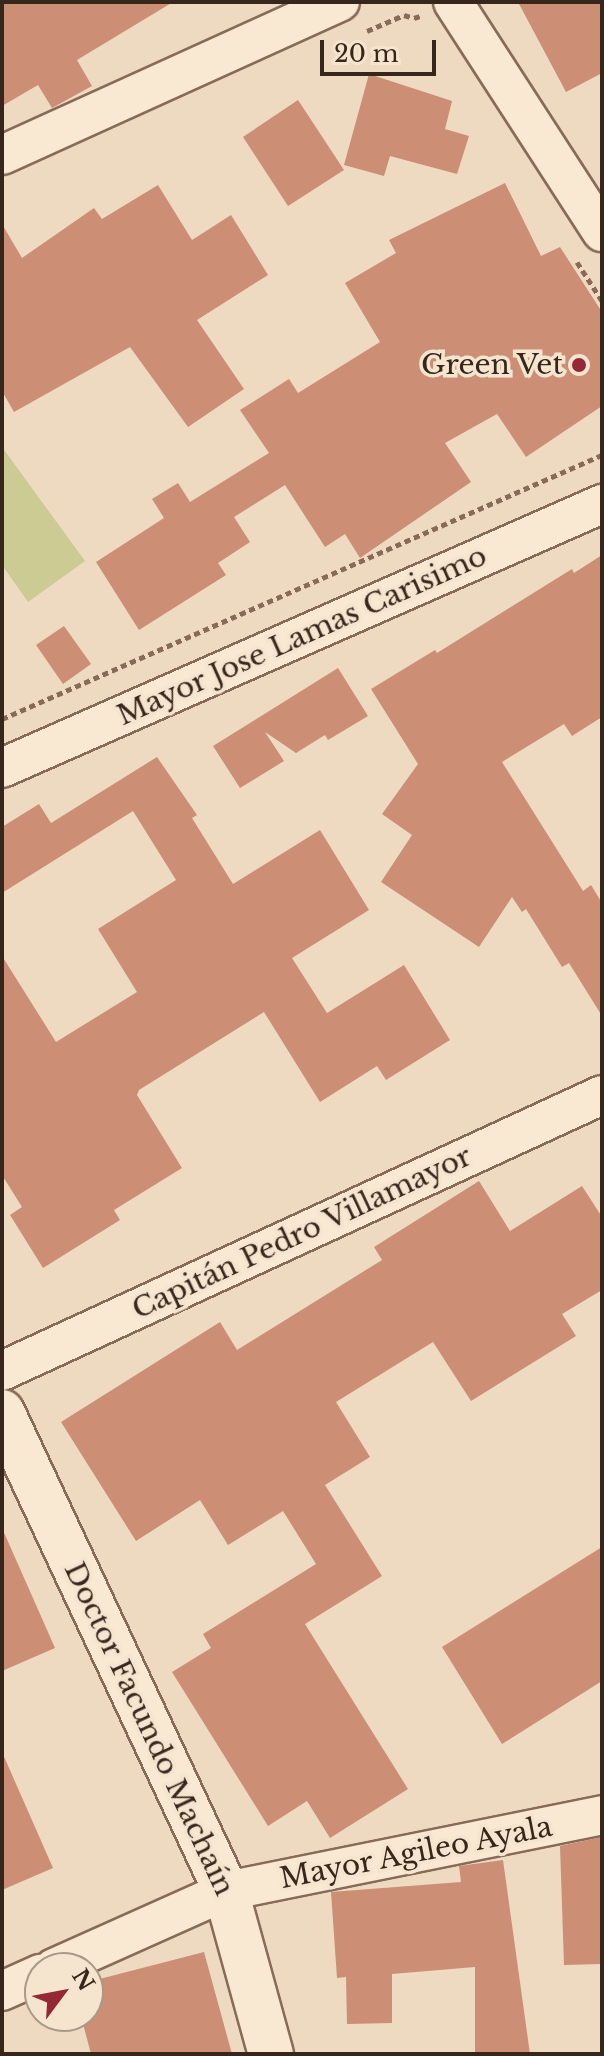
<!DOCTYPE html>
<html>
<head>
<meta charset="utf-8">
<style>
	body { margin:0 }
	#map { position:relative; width:604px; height:2056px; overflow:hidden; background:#eedac0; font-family:"Libre Baskerville",serif }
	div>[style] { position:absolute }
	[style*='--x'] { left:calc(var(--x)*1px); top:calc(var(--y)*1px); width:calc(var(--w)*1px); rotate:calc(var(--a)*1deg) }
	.green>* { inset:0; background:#cccb94 }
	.building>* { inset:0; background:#cc8e75 }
	.path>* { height:5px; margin-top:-2.5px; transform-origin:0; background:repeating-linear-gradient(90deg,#876b58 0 6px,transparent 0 10px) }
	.roads { filter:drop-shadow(2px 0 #876b58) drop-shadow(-2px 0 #876b58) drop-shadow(0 2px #876b58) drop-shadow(0 -2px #876b58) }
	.street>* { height:38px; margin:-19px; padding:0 19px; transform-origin:19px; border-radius:19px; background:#f9e9d3 }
	.secondary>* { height:44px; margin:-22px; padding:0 22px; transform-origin:22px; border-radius:22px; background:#f9e9d3 }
	.dots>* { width:22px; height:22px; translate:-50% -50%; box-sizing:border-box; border:4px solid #f5e5cf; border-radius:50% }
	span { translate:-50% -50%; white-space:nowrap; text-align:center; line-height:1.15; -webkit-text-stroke:7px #f5e5cf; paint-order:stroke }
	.poi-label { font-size:28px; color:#36261c }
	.right { translate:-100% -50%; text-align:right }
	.street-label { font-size:28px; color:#36261c }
	.frame { position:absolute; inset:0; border:4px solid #36261c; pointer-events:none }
	.north { position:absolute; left:24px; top:1952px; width:80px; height:80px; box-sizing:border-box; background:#f5e5cf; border:2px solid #a99987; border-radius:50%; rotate:58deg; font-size:22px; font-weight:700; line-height:32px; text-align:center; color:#36261c }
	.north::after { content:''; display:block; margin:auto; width:28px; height:36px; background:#962836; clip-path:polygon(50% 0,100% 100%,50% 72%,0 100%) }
	.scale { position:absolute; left:320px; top:40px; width:116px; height:36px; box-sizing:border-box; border:4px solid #36261c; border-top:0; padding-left:10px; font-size:24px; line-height:28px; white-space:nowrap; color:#36261c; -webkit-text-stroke:6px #f5e5cf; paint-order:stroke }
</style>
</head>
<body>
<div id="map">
	<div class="green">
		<i style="clip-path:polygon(2px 447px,85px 561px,28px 602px,2px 565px)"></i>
	</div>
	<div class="building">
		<i style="clip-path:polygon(2px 2px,173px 2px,77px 60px,92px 86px,52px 108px,38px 85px,2px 106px)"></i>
		<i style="clip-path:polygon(518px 2px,602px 2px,602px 73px,566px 92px)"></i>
		<i style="clip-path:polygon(369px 74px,452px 101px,445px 129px,469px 136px,457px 174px,390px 156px,384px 176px,344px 165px)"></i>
		<i style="clip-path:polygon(298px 100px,344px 170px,288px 206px,243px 137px)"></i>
		<i style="clip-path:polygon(505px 183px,541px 256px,560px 247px,602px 312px,602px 406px,526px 457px,497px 414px,445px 443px,471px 482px,360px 558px,345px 534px,325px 547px,285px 485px,234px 517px,250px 542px,218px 563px,226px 575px,139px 630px,96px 562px,164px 518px,152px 499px,178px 483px,190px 502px,269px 453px,240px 410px,289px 379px,298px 393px,380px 342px,345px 283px,396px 253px,389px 240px)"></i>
		<i style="clip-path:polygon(158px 185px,192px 240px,231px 215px,268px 275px,197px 320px,244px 389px,188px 427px,130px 347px,14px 412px,2px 391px,2px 224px,22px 258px,94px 208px,102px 219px)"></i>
		<i style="clip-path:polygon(602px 555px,602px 717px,572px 736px,564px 724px,502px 762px,583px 891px,591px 885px,602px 903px,602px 1016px,569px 963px,562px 967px,526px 909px,522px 912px,512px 897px,479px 947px,381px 882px,412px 835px,382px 814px,418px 764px,371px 689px,435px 650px,437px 653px,572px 569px,574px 573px)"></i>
		<i style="clip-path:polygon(64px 626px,91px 664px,63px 684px,36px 645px)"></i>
		<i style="clip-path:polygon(338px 668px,368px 716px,328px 740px,325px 735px,296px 753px,265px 732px,284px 761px,240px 788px,213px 746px)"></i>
		<i style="clip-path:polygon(157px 757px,197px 815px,192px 818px,233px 884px,320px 830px,369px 910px,292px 958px,327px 1013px,404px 965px,450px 1040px,386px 1080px,377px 1066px,320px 1102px,264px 1012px,139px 1090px,137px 1095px,182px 1168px,114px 1210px,120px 1220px,43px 1268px,10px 1215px,22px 1207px,2px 1175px,2px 956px,56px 1042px,137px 992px,98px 929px,176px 880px,133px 811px,2px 893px,2px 827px,39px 804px,51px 823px)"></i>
		<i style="clip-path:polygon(479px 1181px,510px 1231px,582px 1186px,602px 1217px,602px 1290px,562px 1314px,576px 1336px,471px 1401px,433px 1342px,336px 1402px,370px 1457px,325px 1485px,382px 1576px,305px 1624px,408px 1789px,330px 1838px,307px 1801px,268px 1826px,172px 1672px,211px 1648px,203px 1634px,316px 1564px,283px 1511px,228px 1545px,200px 1500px,136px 1541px,61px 1422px,220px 1322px,237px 1350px,382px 1260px,374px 1247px)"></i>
		<i style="clip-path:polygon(2px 1528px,55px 1648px,2px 1671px)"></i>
		<i style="clip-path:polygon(602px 1547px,602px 1681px,502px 1744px,442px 1647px)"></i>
		<i style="clip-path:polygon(2px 1752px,53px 1868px,2px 1890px)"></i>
		<i style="clip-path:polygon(602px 1837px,602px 1964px,564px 1965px,560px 1846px)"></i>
		<i style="clip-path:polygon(503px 1860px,530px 2054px,475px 2054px,475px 1967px,392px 1974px,392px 2023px,347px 2024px,346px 1977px,337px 1978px,331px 1892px,461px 1882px,459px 1866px)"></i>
		<i style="clip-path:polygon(204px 1952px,232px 2054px,91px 2054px,81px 2016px,88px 2016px,88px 1982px)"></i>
	</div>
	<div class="path">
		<i style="--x:367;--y:31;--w:40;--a:-23.4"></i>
		<i style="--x:404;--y:15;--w:10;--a:17"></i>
		<i style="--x:414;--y:18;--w:6;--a:-18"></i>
		<i style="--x:577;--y:262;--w:46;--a:57.3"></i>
		<i style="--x:2;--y:719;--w:656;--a:-23.75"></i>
	</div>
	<div class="roads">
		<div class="street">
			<i style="--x:453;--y:2;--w:274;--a:57.1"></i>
			<i style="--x:2;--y:155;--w:371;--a:-24.4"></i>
			<i style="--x:2;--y:768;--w:656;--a:-23.75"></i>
			<i style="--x:2;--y:1371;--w:660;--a:-24.7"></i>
			<i style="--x:54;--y:1968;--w:188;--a:-24.1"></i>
			<i style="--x:226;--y:1891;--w:384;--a:-11.4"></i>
			<i style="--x:2;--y:1991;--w:42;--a:-24.1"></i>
		</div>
		<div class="secondary">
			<i style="--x:2;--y:1412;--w:529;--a:64.94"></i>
			<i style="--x:226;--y:1891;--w:169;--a:74.6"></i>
		</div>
	</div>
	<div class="dots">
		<i style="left:579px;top:365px;background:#962836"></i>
	</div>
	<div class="poi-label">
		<span class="right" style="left:563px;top:365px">Green Vet</span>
	</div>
	<div class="street-label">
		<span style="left:302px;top:636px;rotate:-24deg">Mayor Jose Lamas Carisimo</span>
		<span style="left:302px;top:1233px;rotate:-25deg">Capitán Pedro Villamayor</span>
		<span style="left:149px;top:1729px;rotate:65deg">Doctor Facundo Machaín</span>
		<span style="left:416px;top:1853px;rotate:-11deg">Mayor Agileo Ayala</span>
	</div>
	<div class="frame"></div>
	<div class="north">N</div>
	<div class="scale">20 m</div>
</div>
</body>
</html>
